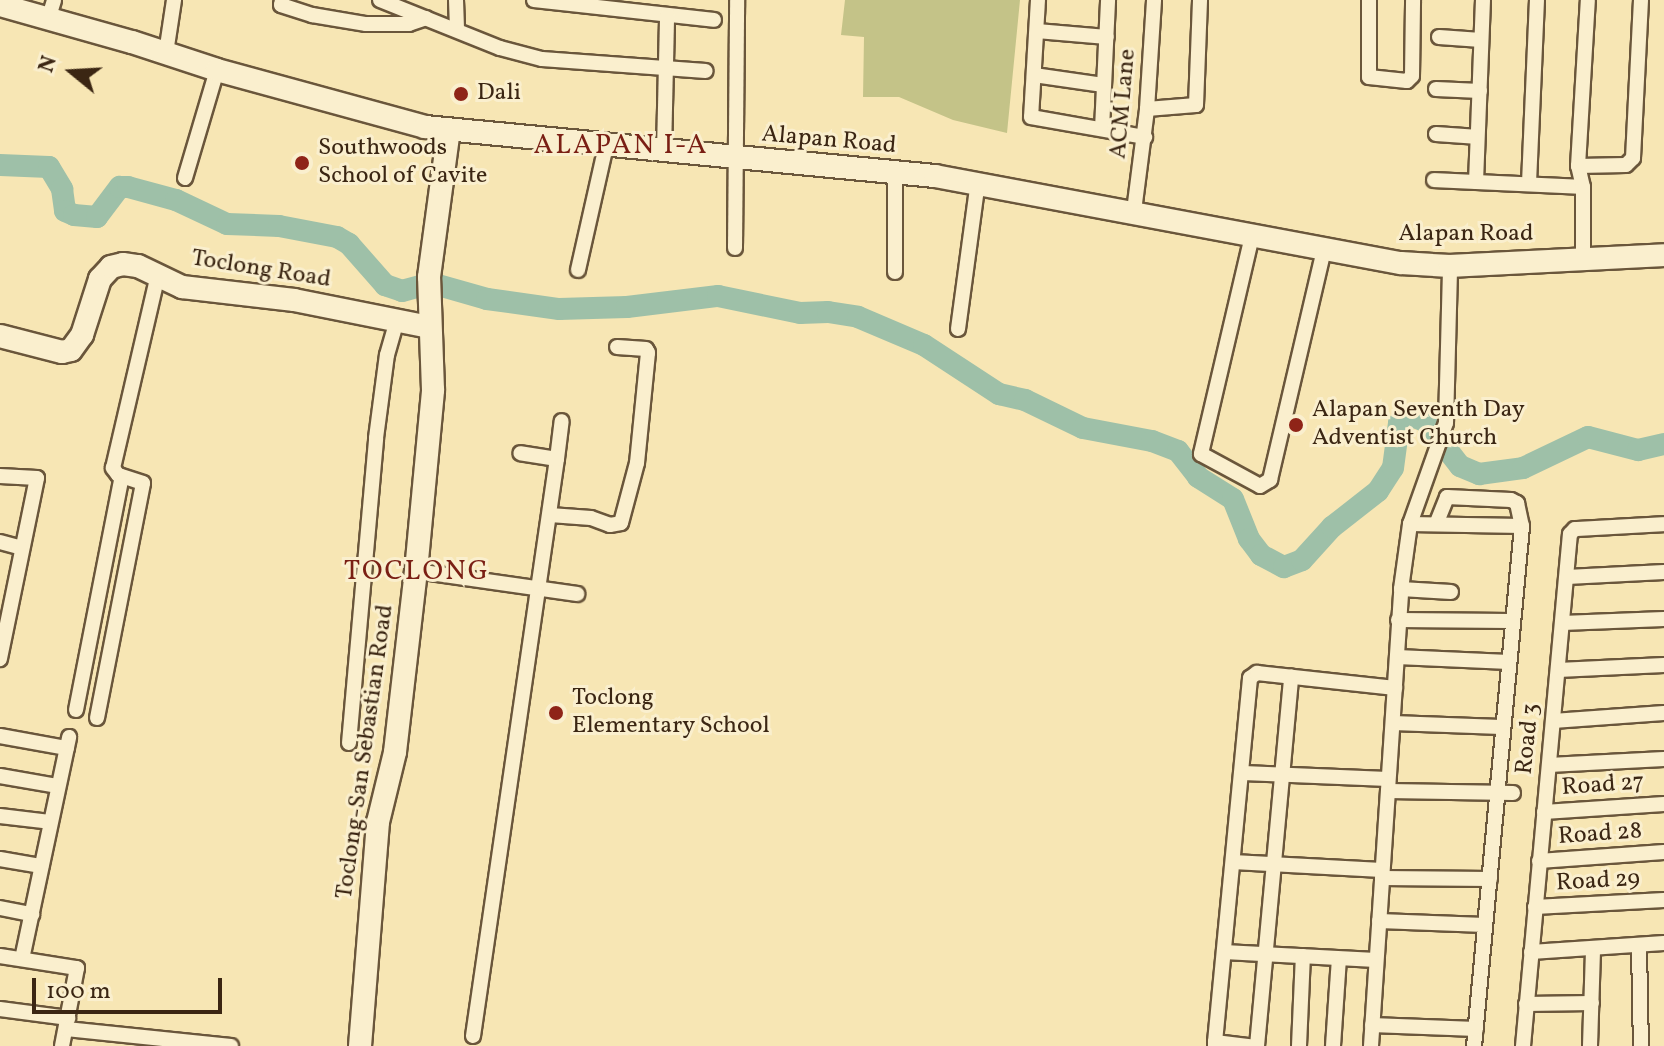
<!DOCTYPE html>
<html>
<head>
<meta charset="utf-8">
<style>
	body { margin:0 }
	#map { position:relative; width:1664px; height:1046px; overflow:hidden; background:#f7e6b4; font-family:Vollkorn,serif }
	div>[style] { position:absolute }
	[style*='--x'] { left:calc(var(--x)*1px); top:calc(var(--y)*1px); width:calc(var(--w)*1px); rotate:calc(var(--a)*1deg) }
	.green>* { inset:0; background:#c4c388 }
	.river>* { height:22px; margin:-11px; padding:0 11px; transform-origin:11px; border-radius:11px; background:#9ec0a8 }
	.roads { filter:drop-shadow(2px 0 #6a563b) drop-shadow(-2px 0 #6a563b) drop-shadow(0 2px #6a563b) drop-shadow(0 -2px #6a563b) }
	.street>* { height:14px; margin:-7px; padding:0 7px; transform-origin:7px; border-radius:7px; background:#faefce }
	.secondary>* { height:22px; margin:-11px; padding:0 11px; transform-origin:11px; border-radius:11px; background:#faefce }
	.dots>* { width:22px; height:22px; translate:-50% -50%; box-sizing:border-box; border:4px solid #faefce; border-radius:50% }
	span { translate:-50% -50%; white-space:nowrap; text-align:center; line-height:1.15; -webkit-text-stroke:6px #faefce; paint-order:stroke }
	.poi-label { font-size:24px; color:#3b2613 }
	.left { translate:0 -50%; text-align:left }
	.street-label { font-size:24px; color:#3b2613 }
	.quarter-label { font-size:28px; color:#7a1f14; letter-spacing:2px }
	.north { position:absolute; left:32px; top:32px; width:80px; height:80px; -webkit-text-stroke:6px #faefce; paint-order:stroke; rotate:288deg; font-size:22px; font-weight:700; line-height:32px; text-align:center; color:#3b2613 }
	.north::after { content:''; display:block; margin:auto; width:28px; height:36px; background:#3b2613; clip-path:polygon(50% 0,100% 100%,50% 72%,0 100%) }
	.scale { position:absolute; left:32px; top:978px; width:190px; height:36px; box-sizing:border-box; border:4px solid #3b2613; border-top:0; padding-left:10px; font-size:24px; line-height:28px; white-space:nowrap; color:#3b2613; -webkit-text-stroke:6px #faefce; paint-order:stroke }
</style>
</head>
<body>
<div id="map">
	<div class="green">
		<i style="clip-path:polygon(845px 0,1020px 0,1007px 133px,953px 120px,899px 97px,863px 97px,864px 37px,841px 35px)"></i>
	</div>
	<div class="river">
		<i style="--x:0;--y:165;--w:49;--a:2.3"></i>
		<i style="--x:49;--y:167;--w:26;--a:59"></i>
		<i style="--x:62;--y:189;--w:22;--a:82"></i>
		<i style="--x:65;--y:211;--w:10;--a:24"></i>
		<i style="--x:74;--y:215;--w:23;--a:5"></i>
		<i style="--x:97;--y:217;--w:38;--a:-53"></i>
		<i style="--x:120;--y:187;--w:8;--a:0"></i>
		<i style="--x:128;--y:187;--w:50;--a:15.2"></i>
		<i style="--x:176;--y:200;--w:56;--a:25.2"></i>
		<i style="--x:227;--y:224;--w:52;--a:2.2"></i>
		<i style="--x:279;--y:226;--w:59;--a:10.7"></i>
		<i style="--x:337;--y:237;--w:14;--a:30"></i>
		<i style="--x:349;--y:244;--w:55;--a:48.7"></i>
		<i style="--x:385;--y:285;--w:18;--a:19"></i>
		<i style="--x:402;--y:291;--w:30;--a:-15"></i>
		<i style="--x:431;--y:283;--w:58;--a:15.9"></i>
		<i style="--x:487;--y:299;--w:73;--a:7.9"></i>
		<i style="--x:559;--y:309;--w:68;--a:-1.7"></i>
		<i style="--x:627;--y:307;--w:92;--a:-6.9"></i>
		<i style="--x:718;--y:296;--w:84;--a:11.7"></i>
		<i style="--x:800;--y:313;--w:28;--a:-2"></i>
		<i style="--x:828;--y:312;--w:30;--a:9"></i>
		<i style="--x:858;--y:317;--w:72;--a:23"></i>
		<i style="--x:924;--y:345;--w:90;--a:33.2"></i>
		<i style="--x:999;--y:394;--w:27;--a:13"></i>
		<i style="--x:1025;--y:400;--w:64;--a:25.8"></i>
		<i style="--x:1083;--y:428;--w:70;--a:10.7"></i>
		<i style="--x:1152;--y:441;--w:28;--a:21"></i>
		<i style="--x:1178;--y:451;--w:33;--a:52"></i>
		<i style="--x:1198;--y:477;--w:41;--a:32.2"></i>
		<i style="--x:1233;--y:499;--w:43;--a:68.2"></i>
		<i style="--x:1249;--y:539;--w:20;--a:53"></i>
		<i style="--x:1261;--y:555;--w:26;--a:28"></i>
		<i style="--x:1284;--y:567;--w:19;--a:-21"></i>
		<i style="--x:1302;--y:560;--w:45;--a:-47.7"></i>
		<i style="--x:1332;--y:527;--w:58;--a:-38"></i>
		<i style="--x:1378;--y:491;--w:27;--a:-57"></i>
		<i style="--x:1393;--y:468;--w:45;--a:-82.4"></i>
		<i style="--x:1399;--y:423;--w:13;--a:-39"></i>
		<i style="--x:1409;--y:415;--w:17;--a:21"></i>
		<i style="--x:1425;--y:421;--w:57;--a:52.1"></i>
		<i style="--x:1460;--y:466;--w:21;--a:23"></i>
		<i style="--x:1479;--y:474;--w:44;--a:-7.8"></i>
		<i style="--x:1523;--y:468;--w:72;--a:-25.5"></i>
		<i style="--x:1588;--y:437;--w:52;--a:14.6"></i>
		<i style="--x:1638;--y:450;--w:27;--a:-13"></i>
	</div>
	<div class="roads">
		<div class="street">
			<i style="--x:282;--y:0;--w:5;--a:101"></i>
			<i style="--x:281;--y:5;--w:33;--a:18"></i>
			<i style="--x:312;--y:15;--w:55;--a:9.5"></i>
			<i style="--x:366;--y:24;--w:43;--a:0"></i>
			<i style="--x:409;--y:24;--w:18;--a:-19"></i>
			<i style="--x:380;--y:0;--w:129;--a:21.8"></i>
			<i style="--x:500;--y:48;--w:43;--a:14.7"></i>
			<i style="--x:542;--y:59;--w:164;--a:4.2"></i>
			<i style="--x:456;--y:0;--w:29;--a:88"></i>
			<i style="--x:534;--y:0;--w:181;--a:6.3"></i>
			<i style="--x:1038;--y:0;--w:117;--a:93.4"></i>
			<i style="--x:1031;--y:117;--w:116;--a:10"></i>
			<i style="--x:1369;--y:0;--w:77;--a:90"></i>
			<i style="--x:1369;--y:77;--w:38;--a:6"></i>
			<i style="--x:1407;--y:81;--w:7;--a:-45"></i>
			<i style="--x:1412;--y:76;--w:76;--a:-89.2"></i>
			<i style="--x:48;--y:20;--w:21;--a:-73"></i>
			<i style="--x:1037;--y:31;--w:70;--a:4.9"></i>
			<i style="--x:1439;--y:37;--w:42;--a:4.1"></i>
			<i style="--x:166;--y:53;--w:54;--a:-81.4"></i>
			<i style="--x:1034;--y:75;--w:70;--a:8.2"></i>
			<i style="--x:1436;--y:89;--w:44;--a:2.6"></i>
			<i style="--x:1147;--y:109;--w:49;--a:-4.7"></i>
			<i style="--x:1196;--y:105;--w:105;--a:-87.8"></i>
			<i style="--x:1102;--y:129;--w:129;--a:-87.3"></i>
			<i style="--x:1436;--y:134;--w:39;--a:4"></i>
			<i style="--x:664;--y:152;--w:137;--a:-88.7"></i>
			<i style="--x:1578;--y:166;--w:48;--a:-1.2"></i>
			<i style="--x:1626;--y:165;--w:10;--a:-45"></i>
			<i style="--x:1633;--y:158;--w:158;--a:-87.1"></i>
			<i style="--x:185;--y:178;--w:113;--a:-73.5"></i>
			<i style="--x:1434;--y:180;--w:149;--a:2.7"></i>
			<i style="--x:1476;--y:182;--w:182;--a:-87.8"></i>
			<i style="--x:1529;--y:183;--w:183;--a:-87.5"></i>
			<i style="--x:1134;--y:211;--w:103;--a:-82.7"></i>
			<i style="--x:1147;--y:109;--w:109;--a:-86.3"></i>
			<i style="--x:1252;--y:236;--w:224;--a:103.2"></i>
			<i style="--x:1201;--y:454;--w:67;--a:28.5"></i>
			<i style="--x:1260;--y:486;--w:12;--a:-31"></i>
			<i style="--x:1270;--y:480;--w:237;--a:-76.8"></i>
			<i style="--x:735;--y:248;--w:248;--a:-89.5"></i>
			<i style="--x:1583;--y:259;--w:72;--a:-90"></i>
			<i style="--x:1583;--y:187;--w:22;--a:-103"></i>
			<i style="--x:1578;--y:166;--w:166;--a:-86.6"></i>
			<i style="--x:578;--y:270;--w:127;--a:-77.3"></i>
			<i style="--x:895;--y:272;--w:99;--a:-90"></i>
			<i style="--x:958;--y:329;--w:148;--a:-82.3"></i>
			<i style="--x:557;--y:459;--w:38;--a:-83"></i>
			<i style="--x:0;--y:476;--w:37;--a:3"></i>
			<i style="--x:37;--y:478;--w:185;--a:101.6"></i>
			<i style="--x:550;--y:515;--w:41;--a:4.2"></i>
			<i style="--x:591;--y:518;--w:20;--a:20"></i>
			<i style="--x:610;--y:525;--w:11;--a:-10"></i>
			<i style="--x:621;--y:523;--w:62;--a:-75.1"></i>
			<i style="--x:637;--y:463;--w:111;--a:-84.3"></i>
			<i style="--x:648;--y:353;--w:4;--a:-117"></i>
			<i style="--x:646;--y:349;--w:29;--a:-176"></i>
			<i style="--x:1437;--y:522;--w:27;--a:-68"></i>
			<i style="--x:1447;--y:497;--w:64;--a:2.7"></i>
			<i style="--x:1511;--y:500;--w:7;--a:27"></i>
			<i style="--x:1517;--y:503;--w:24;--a:78"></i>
			<i style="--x:1410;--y:524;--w:112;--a:1"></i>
			<i style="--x:1522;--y:526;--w:522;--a:95.27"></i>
			<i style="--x:0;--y:542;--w:23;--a:15"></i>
			<i style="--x:416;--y:571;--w:163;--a:8.1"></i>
			<i style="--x:1567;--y:577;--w:97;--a:-3"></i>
			<i style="--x:1401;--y:589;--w:50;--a:3.4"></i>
			<i style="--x:1398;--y:620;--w:112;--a:0.5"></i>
			<i style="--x:1562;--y:623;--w:102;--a:-2.2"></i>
			<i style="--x:1397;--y:657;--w:112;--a:2.6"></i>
			<i style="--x:1558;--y:670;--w:106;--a:-2.7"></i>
			<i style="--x:76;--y:710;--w:238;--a:-78.9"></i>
			<i style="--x:97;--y:718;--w:239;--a:-78.9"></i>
			<i style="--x:143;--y:483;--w:26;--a:-162"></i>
			<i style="--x:118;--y:475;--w:9;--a:-126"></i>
			<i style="--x:113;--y:468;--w:198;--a:-76.9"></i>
			<i style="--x:1553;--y:721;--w:111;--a:-4.1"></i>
			<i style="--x:1393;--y:723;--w:108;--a:2.1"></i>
			<i style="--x:0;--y:736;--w:68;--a:10.2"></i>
			<i style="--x:349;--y:743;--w:306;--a:-84.9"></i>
			<i style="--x:376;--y:438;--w:84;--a:-82.5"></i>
			<i style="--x:387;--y:355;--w:36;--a:-74"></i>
			<i style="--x:1549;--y:765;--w:115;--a:-3"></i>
			<i style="--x:1243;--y:773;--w:145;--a:2.4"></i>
			<i style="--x:0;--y:776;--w:59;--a:9.8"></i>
			<i style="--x:1388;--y:791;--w:125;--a:0.9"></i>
			<i style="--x:1544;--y:812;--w:120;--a:-3.8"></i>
			<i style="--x:0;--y:816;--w:50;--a:6.8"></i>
			<i style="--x:0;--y:859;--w:42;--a:9.7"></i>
			<i style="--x:1539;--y:861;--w:125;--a:-4.1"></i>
			<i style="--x:1233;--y:862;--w:149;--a:3.1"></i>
			<i style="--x:1382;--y:878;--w:108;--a:0.5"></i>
			<i style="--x:1535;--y:907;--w:129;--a:-3.1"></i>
			<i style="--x:0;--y:908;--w:33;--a:11"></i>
			<i style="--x:1379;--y:921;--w:106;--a:2.2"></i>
			<i style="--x:1639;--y:946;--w:100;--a:88.9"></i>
			<i style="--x:1224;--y:952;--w:152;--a:3"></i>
			<i style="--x:1531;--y:952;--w:133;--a:-3.9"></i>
			<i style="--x:0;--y:956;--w:78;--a:8.9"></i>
			<i style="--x:77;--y:968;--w:79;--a:100.9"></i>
			<i style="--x:22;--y:959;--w:227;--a:-78"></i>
			<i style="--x:1526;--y:1004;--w:66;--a:-0.9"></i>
			<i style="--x:0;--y:1009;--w:69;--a:7.5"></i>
			<i style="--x:1372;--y:1025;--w:104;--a:2.2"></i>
			<i style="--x:66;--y:1029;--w:166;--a:5.9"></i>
			<i style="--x:473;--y:1036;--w:583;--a:-81.72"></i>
			<i style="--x:557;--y:459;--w:37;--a:-171"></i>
			<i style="--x:1215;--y:1042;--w:366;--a:-84.5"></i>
			<i style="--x:1250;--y:678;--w:9;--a:-36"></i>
			<i style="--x:1257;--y:673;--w:139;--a:6.2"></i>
			<i style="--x:1215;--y:1046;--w:4;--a:-90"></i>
			<i style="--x:1215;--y:1042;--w:35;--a:7"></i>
			<i style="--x:1257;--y:1046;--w:371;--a:-84.7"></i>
			<i style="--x:1299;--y:1046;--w:90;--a:-87.5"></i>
			<i style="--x:1333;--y:1046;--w:87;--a:-86.1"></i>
			<i style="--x:1371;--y:1046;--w:458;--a:-86.2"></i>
			<i style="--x:1401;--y:589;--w:66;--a:-82.1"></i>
			<i style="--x:1410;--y:524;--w:107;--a:-70.4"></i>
			<i style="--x:1446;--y:423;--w:157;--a:-88.5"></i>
			<i style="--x:1523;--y:1046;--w:514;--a:-84.76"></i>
			<i style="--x:1570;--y:534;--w:7;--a:-45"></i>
			<i style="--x:1575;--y:529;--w:89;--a:-3.2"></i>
			<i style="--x:1590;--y:1046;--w:97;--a:-88.2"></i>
		</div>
		<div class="secondary">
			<i style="--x:0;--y:5;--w:137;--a:15.7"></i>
			<i style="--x:132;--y:42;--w:89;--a:18.2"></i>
			<i style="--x:217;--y:70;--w:216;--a:15.3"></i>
			<i style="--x:425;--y:127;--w:512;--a:5.49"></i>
			<i style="--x:935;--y:176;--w:474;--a:10.6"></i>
			<i style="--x:1401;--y:263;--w:49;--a:3.5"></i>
			<i style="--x:1450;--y:266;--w:214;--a:-2.9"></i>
			<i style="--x:0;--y:336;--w:64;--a:14.5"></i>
			<i style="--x:62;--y:352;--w:9;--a:-13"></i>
			<i style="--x:71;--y:350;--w:19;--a:-54"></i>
			<i style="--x:82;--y:335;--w:59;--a:-72.2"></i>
			<i style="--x:100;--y:279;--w:16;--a:-47"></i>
			<i style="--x:111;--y:267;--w:12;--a:-14"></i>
			<i style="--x:123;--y:264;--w:15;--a:8"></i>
			<i style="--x:138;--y:266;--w:49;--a:25.5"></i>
			<i style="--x:182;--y:287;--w:113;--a:6.6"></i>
			<i style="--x:294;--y:300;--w:138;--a:11.3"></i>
			<i style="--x:360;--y:1046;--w:225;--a:-85.4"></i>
			<i style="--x:378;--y:822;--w:72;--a:-76.3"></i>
			<i style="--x:395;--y:752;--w:182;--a:-83.4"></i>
			<i style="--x:416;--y:571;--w:182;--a:-84.6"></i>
			<i style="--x:433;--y:390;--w:113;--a:-92"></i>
			<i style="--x:429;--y:277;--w:148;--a:-82.3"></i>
		</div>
	</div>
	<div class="dots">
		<i style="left:461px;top:94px;background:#8f2418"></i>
		<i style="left:302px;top:163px;background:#8f2418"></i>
		<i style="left:1296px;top:425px;background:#8f2418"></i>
		<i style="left:556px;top:713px;background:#8f2418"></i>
	</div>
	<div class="poi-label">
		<span class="left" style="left:477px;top:94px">Dali</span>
		<span class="left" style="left:318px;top:163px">Southwoods<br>School of Cavite</span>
		<span class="left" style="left:1312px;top:425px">Alapan Seventh Day<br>Adventist Church</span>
		<span class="left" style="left:572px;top:713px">Toclong<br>Elementary School</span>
	</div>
	<div class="street-label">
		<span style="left:1124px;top:104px;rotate:-85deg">ACM Lane</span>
		<span style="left:829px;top:141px;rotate:5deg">Alapan Road</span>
		<span style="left:1466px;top:235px">Alapan Road</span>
		<span style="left:261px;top:270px;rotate:9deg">Toclong Road</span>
		<span style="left:1529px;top:739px;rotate:-84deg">Road 3</span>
		<span style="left:366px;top:752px;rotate:-82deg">Toclong-San Sebastian Road</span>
		<span style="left:1603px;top:786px;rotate:-4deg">Road 27</span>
		<span style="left:1600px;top:835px;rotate:-4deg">Road 28</span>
		<span style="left:1598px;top:882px;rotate:-3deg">Road 29</span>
	</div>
	<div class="quarter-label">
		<span style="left:621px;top:146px">ALAPAN I-A</span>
		<span style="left:417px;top:572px">TOCLONG</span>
	</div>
	<div class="north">N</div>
	<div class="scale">100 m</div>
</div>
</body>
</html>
